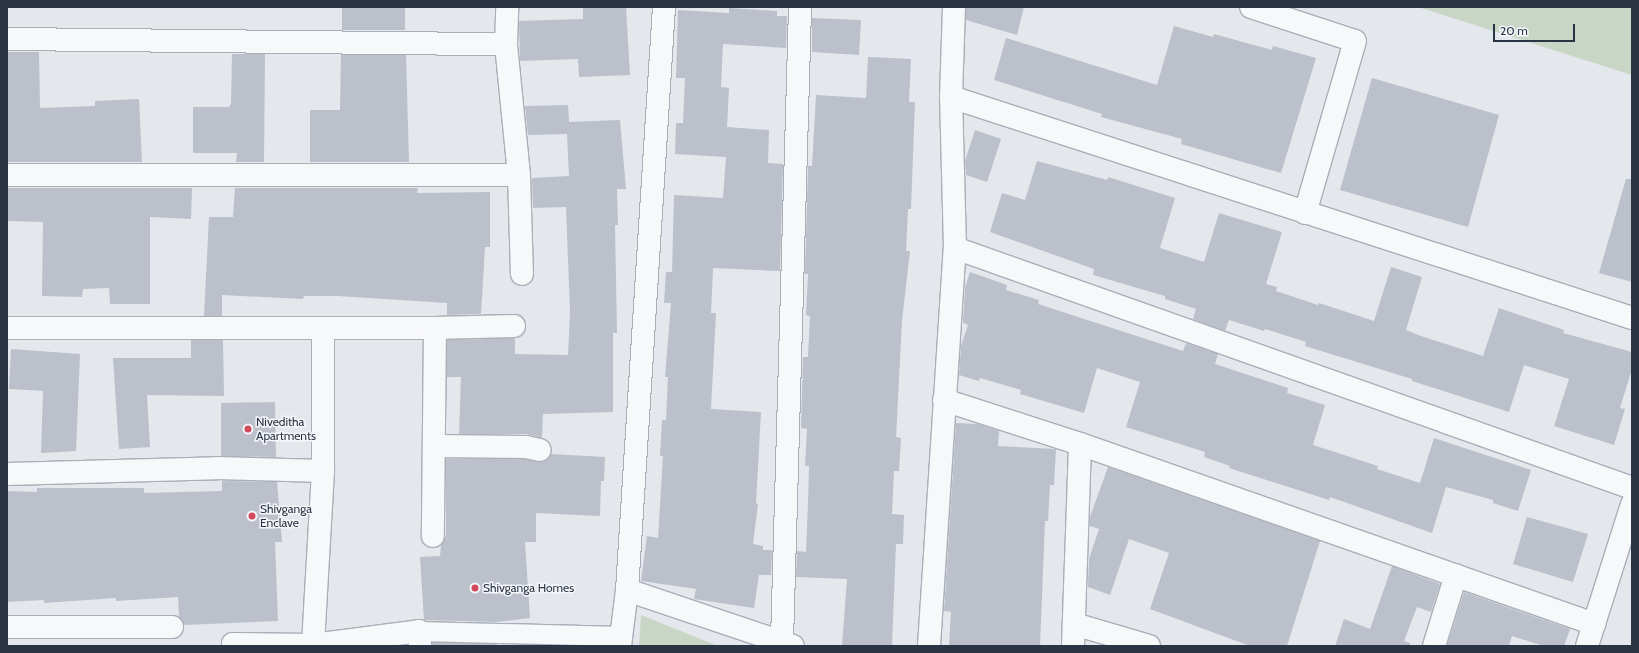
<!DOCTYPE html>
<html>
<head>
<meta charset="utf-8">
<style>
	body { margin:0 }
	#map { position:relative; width:1639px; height:653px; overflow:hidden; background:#e4e7ec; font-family:Cabin,sans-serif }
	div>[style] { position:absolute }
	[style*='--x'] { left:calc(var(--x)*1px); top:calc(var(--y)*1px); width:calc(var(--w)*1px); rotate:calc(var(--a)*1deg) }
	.green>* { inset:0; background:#c9d6c5 }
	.building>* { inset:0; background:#bbc0ca }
	.roads { filter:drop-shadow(1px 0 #a9aeb7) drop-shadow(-1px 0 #a9aeb7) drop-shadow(0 1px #a9aeb7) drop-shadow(0 -1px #a9aeb7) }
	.pedestrian>* { height:19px; margin:-9.5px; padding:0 9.5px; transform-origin:9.5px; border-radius:9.5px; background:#f7f8fa }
	.minor>* { height:22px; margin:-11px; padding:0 11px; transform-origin:11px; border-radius:11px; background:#f7f8fa }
	.dots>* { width:11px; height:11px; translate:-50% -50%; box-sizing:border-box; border:2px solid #f4f6f9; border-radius:50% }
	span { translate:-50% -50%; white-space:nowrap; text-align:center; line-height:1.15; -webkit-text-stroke:3px #f4f6f9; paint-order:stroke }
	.poi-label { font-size:12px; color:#2b3445 }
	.left { translate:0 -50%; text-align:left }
	.frame { position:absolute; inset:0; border:8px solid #2b3445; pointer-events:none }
	.scale { position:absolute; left:1493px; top:24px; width:82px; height:18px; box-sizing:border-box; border:2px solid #2b3445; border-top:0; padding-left:5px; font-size:12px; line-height:14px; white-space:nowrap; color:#2b3445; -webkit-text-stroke:3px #f4f6f9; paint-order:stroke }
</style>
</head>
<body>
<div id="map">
	<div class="green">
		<i style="clip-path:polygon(1418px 7px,1632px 7px,1632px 75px)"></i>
		<i style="clip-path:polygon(641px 615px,718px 646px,639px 646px)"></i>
	</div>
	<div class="building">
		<i style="clip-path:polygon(342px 7px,405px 7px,405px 30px,342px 30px)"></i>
		<i style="clip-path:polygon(583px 7px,626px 7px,630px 75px,579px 77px,578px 59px,520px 61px,519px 21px,583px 19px)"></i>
		<i style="clip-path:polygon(966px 7px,1024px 7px,1017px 35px,966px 20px)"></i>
		<i style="clip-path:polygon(729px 8px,777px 11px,777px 16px,787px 16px,786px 48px,723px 44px,721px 87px,729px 88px,727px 127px,769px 130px,768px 163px,783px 164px,780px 271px,713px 268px,711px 313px,716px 313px,711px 409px,761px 412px,756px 503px,758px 504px,753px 544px,763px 546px,763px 550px,772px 550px,771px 575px,759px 575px,754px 608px,694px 599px,696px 589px,641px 581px,647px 536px,658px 538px,663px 456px,660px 456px,662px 420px,666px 420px,668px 377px,665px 377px,671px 303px,664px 303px,666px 272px,672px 272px,674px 195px,723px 198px,726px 157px,675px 154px,676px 123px,683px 123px,685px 78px,676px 78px,678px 10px,729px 13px)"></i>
		<i style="clip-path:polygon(812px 18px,861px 20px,859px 55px,812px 52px)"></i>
		<i style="clip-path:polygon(1174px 26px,1213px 37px,1214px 34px,1272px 50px,1273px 46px,1316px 58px,1281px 173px,1181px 144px,1182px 139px,1101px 117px,1102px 114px,994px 80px,1006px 38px,1157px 85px)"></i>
		<i style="clip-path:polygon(7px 52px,39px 52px,40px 108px,95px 106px,95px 101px,139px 99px,142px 162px,7px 162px)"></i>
		<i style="clip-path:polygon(232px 54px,265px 54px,264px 162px,236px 162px,237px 153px,193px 153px,193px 107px,229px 107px,231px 104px)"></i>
		<i style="clip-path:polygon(341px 55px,406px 55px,409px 162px,310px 162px,310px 110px,340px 110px)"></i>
		<i style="clip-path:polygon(868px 57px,911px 59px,909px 102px,915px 102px,911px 209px,908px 209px,906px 251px,910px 251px,902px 321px,896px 437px,901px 438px,899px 471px,894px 471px,892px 514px,904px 515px,903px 544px,896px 544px,892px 646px,842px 646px,847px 579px,796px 577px,797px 551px,806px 552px,808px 503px,809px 466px,805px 466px,807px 429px,801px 428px,803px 357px,808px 357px,810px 316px,806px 315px,808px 274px,805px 274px,808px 166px,812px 166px,816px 95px,866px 98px)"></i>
		<i style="clip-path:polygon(1372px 78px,1499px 115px,1468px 227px,1340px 190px)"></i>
		<i style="clip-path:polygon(568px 105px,569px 122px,620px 120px,626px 189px,617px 189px,618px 225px,615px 225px,617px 333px,613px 333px,613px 412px,543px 414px,542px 438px,526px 434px,459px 434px,461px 377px,447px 377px,447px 340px,515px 338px,515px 354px,568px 355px,570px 311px,566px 207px,533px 208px,532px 178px,569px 176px,567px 134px,528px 135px,525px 106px)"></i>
		<i style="clip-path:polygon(975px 130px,1001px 139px,987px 182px,966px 175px,965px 161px)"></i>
		<i style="clip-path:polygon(1037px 161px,1107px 180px,1108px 177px,1175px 198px,1160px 248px,1204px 262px,1219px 213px,1282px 232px,1266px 284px,1277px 287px,1276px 291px,1318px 305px,1319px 303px,1374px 321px,1391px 267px,1422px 277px,1406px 330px,1418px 335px,1483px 356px,1499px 308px,1564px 330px,1563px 333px,1632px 352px,1632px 369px,1620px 408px,1625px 409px,1614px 445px,1554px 426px,1569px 379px,1524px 365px,1509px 412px,1412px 381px,1412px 379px,1305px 346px,1306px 342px,1265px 329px,1264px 331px,1229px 320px,1225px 331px,1193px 319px,1196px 309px,1165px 299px,1165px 296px,1093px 275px,1094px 269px,990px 232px,1002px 193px,1025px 200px)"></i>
		<i style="clip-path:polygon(1626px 179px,1632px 179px,1632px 282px,1599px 273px)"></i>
		<i style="clip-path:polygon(7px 188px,192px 188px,191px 219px,150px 217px,150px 304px,110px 304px,109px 288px,83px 289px,82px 297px,42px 296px,43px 222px,7px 221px)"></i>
		<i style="clip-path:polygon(235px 188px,418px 188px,417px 193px,490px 192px,490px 247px,485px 247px,481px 314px,447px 315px,447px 303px,338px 296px,304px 296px,303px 299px,222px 295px,222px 316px,204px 316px,209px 217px,233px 217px)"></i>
		<i style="clip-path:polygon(970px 272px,1007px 285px,1006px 290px,1039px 300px,1038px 304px,1183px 351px,1186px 343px,1218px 354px,1215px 364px,1288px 388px,1287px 393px,1325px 405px,1313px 445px,1378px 466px,1377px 469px,1420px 483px,1434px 438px,1531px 470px,1518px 511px,1493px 503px,1493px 500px,1446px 487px,1432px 533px,1330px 497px,1329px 500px,1229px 468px,1230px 466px,1204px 457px,1205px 452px,1126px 427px,1140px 382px,1097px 368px,1084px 413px,1020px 394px,1021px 390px,980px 378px,979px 381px,959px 375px,961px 346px,968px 325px,963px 323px,965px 288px)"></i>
		<i style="clip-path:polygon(191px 340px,223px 340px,224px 396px,147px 395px,150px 447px,119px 449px,113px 358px,191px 358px)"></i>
		<i style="clip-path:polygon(11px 349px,80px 354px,76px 451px,41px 453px,43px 391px,9px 389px)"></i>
		<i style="clip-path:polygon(275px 402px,276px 457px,221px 456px,221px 403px)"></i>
		<i style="clip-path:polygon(956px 423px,978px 424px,999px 431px,998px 446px,1056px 449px,1054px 485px,1050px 485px,1048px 521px,1045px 521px,1040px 646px,949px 646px,951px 612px,944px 611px)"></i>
		<i style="clip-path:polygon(551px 454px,605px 457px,604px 481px,601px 481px,600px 516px,536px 513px,536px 542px,525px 542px,530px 618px,497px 622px,424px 620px,420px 557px,440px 556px,441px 546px,446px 536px,446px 459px,525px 459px,538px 462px,544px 462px)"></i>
		<i style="clip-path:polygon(1108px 467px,1320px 541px,1287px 646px,1250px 646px,1150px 609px,1169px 553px,1129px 539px,1110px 595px,1088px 587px,1089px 559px,1099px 529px,1090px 526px,1090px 517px)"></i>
		<i style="clip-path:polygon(222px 481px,277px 482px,282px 542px,275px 542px,278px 621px,184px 625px,179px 617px,178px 597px,116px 601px,116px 598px,44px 603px,44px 600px,7px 602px,8px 491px,37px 492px,37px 488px,144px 488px,144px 493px,222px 491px)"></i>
		<i style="clip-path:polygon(1527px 517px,1588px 534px,1573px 582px,1513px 564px)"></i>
		<i style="clip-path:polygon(1392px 566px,1440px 584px,1431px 612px,1417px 607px,1404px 641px,1410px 643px,1410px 646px,1335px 646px,1344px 619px,1370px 629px)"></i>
		<i style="clip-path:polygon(1464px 592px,1570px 629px,1564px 646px,1544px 646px,1512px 636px,1509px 646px,1447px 646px)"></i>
		<i style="clip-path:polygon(432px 642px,497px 644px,498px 646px,432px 646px)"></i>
	</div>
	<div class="roads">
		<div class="pedestrian">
			<i style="--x:419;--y:631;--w:203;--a:1.4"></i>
		</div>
		<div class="minor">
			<i style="--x:954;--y:7;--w:90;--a:91.9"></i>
			<i style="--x:951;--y:97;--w:716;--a:17.98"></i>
			<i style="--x:1251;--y:7;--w:109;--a:18.1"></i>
			<i style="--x:1355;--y:41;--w:179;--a:106.2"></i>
			<i style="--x:7;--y:39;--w:499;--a:0.6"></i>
			<i style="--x:7;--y:175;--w:512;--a:0"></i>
			<i style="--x:519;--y:175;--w:132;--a:-95.7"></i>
			<i style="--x:506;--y:44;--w:37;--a:-88"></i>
			<i style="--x:519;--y:175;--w:99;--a:88.3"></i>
			<i style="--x:955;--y:248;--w:718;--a:19.52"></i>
			<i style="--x:7;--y:328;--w:428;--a:0"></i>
			<i style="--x:435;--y:328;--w:208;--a:90.6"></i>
			<i style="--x:435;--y:328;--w:79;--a:-1.5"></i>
			<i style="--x:944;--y:400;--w:143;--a:17.9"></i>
			<i style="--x:434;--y:446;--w:92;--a:0.6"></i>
			<i style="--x:526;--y:447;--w:14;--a:12"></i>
			<i style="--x:323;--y:471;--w:143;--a:-90"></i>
			<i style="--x:7;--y:474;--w:210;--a:-1.6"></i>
			<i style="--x:217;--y:468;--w:106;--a:1.6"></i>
			<i style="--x:323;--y:471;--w:174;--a:93.3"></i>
			<i style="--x:627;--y:590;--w:175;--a:18.6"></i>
			<i style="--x:1074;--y:624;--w:78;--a:16.3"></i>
			<i style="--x:7;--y:627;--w:165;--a:0"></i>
			<i style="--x:782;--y:641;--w:634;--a:-88.37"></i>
			<i style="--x:233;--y:646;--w:2;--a:-90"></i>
			<i style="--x:233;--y:644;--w:80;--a:0.7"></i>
			<i style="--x:313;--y:645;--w:107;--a:-7.5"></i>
			<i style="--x:419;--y:631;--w:15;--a:86"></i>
			<i style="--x:620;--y:646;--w:56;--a:-82.9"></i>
			<i style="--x:627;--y:590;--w:584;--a:-86.37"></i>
			<i style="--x:929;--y:646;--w:399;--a:-86.3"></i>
			<i style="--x:955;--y:248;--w:151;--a:-91.5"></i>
			<i style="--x:1073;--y:646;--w:202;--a:-88"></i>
			<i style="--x:1080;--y:444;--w:545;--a:19.3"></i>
			<i style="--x:1434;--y:646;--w:74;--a:-72.8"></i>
			<i style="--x:1587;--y:646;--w:149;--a:-72.4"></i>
		</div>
	</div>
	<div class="dots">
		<i style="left:248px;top:429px;background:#d1495b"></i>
		<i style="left:252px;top:516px;background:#d1495b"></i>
		<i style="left:475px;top:588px;background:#d1495b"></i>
	</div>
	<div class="poi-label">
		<span class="left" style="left:256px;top:429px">Niveditha<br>Apartments</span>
		<span class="left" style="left:260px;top:516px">Shivganga<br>Enclave</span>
		<span class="left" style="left:483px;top:588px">Shivganga Homes</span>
	</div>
	<div class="frame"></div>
	<div class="scale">20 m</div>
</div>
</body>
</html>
